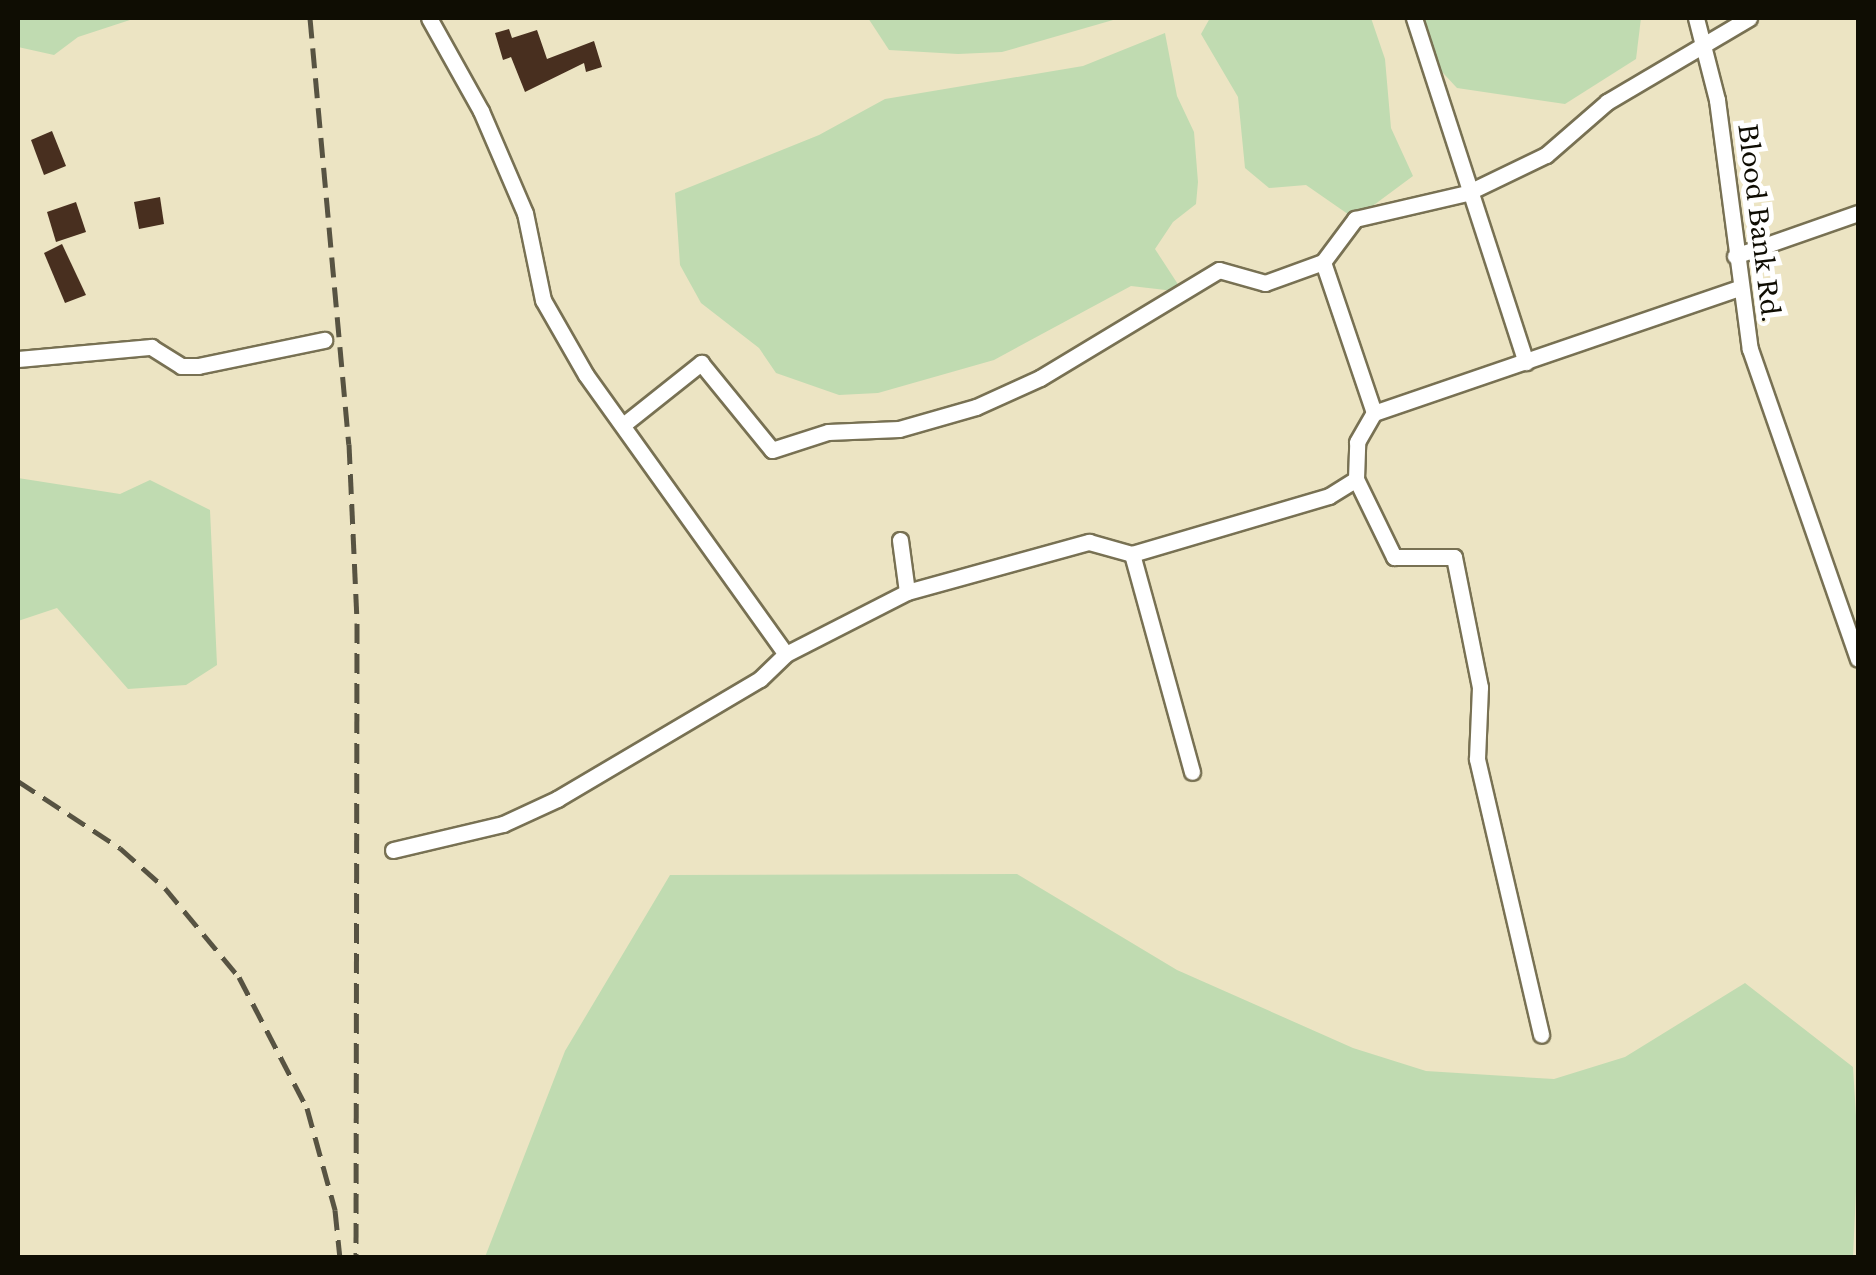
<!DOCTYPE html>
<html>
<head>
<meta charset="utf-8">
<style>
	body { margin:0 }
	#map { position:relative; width:1876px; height:1275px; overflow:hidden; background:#ece4c3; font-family:"Libre Baskerville",serif }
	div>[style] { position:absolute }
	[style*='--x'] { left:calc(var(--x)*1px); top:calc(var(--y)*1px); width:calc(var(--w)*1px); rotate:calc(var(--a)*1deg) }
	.green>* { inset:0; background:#c0dbb1 }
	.building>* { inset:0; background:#482f1f }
	.roads { filter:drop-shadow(2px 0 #787153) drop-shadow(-2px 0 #787153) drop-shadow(0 2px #787153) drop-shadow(0 -2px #787153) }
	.street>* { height:15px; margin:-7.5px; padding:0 7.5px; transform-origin:7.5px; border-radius:7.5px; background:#fff }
	.rail>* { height:5px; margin-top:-2.5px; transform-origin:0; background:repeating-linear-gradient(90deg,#575342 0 20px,transparent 0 30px) }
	span { translate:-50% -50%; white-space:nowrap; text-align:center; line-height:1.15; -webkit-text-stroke:10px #fff; paint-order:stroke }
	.street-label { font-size:25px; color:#0f0d03 }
	.frame { position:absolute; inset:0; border:20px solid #0f0d03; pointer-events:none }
</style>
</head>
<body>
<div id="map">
	<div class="green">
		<i style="clip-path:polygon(18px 18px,136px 18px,78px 37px,54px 55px,18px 47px)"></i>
		<i style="clip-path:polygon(868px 18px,1120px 18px,1002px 52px,958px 54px,889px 50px)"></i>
		<i style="clip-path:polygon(1210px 18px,1371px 18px,1385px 59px,1391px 128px,1413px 176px,1355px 219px,1306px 185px,1269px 188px,1245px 168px,1238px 97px,1201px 34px)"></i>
		<i style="clip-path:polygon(1407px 18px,1641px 18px,1636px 59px,1565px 104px,1457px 88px,1416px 44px)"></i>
		<i style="clip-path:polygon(1165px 33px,1177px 96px,1194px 132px,1198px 182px,1196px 204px,1173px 222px,1155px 249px,1183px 292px,1131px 286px,994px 360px,878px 393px,839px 395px,776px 373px,759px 348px,701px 303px,680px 265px,675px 193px,819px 135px,885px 99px,1083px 66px)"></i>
		<i style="clip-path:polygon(18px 478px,120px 494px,150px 480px,210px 510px,217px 665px,186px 685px,128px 689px,57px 608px,18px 621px)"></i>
		<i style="clip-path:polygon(1017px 874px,1177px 970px,1353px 1048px,1426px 1071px,1554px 1079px,1625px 1057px,1745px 983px,1853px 1067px,1858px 1148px,1853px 1257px,485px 1257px,565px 1051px,670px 875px)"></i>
	</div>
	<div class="building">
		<i style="clip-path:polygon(509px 29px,512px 38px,537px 30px,547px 59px,594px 41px,602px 67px,586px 72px,584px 63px,525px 92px,511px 57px,503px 60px,495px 33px)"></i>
		<i style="clip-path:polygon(52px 131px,66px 166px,44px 175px,31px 140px)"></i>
		<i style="clip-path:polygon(160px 197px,164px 224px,139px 229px,134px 202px)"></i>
		<i style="clip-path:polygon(76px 202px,86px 232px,56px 242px,47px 212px)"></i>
		<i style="clip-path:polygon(62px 244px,86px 295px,65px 303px,44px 253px)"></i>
	</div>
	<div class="roads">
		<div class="street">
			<i style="--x:429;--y:18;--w:107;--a:60.8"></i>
			<i style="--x:481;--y:111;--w:111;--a:66.7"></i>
			<i style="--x:525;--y:213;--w:89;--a:78.3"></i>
			<i style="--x:543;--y:300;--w:86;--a:60.2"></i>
			<i style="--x:586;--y:375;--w:343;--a:54.4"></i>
			<i style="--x:786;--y:654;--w:136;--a:-27.1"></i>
			<i style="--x:907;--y:592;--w:189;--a:-15.4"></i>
			<i style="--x:1089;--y:542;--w:45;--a:15.6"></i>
			<i style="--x:1132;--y:554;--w:205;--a:-16.4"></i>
			<i style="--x:1329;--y:496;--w:32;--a:-32"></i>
			<i style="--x:1356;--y:479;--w:87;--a:64"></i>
			<i style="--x:1394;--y:557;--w:60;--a:0"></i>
			<i style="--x:1454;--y:557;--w:133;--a:78.7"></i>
			<i style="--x:1480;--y:687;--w:72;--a:92.4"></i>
			<i style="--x:1477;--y:759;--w:283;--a:76.9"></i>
			<i style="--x:1414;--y:18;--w:362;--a:72"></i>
			<i style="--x:1696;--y:18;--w:85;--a:75.6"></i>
			<i style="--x:1717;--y:100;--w:251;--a:82.5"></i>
			<i style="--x:1750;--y:349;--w:328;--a:70.8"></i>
			<i style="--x:1735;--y:256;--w:130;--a:-19.3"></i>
			<i style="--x:1323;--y:262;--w:159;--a:71.3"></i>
			<i style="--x:18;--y:359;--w:134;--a:-5.2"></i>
			<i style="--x:151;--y:347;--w:36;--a:32"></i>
			<i style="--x:181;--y:366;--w:17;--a:0"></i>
			<i style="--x:198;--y:366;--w:129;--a:-11.7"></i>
			<i style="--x:623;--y:425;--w:100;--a:-38.5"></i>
			<i style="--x:701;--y:363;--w:112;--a:50.8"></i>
			<i style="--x:772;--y:450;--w:59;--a:-17.8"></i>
			<i style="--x:828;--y:432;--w:71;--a:-2.4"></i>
			<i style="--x:899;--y:429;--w:80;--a:-15.9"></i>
			<i style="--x:976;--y:407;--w:70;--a:-24.4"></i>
			<i style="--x:1040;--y:378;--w:209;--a:-31.1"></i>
			<i style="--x:1219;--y:270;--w:48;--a:15.8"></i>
			<i style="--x:1265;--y:283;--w:62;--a:-19.9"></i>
			<i style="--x:1323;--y:262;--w:54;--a:-53.3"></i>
			<i style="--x:1355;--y:219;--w:115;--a:-13.1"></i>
			<i style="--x:1467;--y:193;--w:88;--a:-25.7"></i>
			<i style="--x:1546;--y:155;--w:81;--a:-41"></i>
			<i style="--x:1607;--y:102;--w:165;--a:-30.6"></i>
			<i style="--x:1356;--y:479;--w:37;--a:-88"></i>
			<i style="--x:1357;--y:442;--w:34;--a:-60"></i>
			<i style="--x:1374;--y:413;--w:384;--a:-18.9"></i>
			<i style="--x:900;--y:540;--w:52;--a:82.3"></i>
			<i style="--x:1132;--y:554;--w:226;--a:74.6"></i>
			<i style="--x:393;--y:850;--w:113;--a:-13.3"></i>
			<i style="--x:503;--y:824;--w:60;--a:-24.8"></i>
			<i style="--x:557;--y:799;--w:236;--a:-30.6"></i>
			<i style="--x:760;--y:679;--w:36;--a:-44"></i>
		</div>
	</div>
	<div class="rail">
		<i style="--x:310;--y:18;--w:428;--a:84.8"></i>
		<i style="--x:349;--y:444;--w:179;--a:87.4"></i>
		<i style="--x:357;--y:623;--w:635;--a:90.09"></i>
		<i style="--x:18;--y:781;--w:122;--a:33.3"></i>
		<i style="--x:120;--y:848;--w:60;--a:41.6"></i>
		<i style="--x:165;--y:888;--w:116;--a:50.3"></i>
		<i style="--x:239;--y:977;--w:148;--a:62.6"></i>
		<i style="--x:307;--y:1108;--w:106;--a:74.6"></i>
		<i style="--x:335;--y:1210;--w:48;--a:84.1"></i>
	</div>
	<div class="street-label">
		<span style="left:1758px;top:223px;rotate:83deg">Blood Bank Rd.</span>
	</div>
	<div class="frame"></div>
</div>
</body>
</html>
